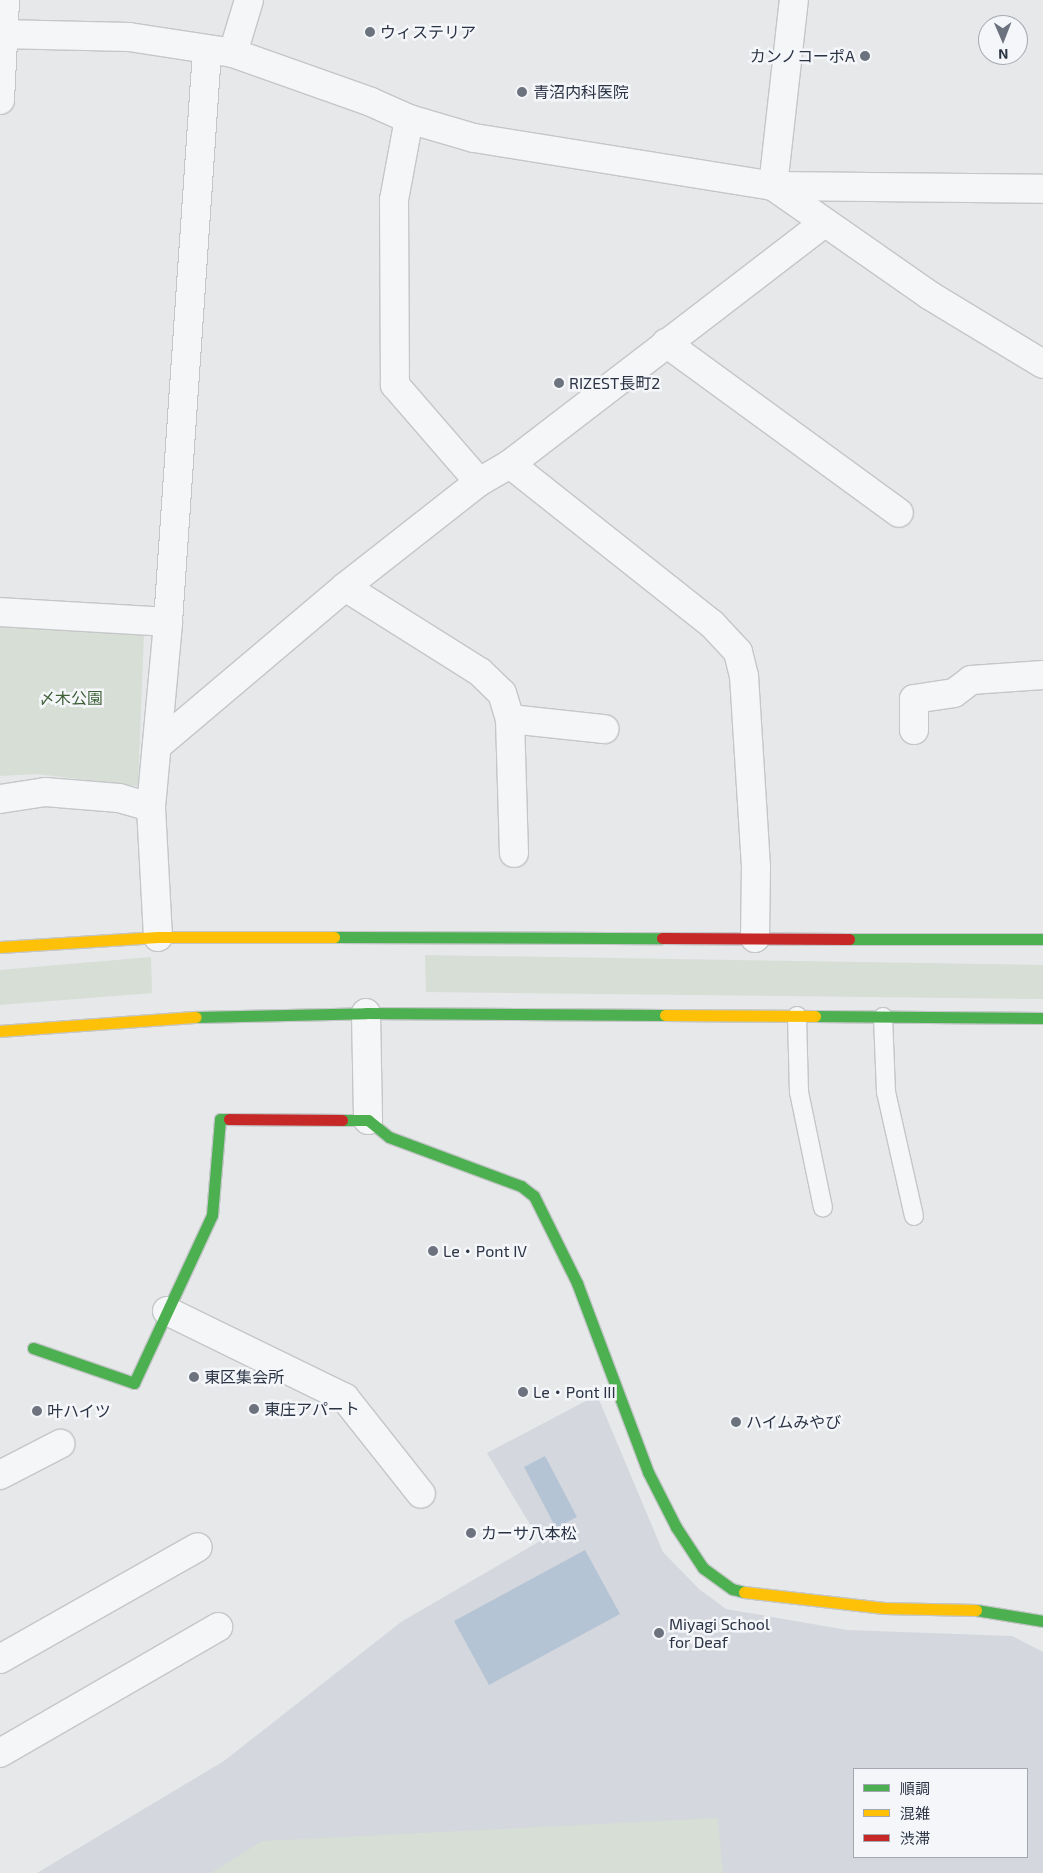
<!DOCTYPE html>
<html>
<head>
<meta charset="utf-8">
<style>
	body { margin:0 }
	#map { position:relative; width:1043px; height:1873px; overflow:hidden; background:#e6e8ea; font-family:"Exo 2","Noto Sans JP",sans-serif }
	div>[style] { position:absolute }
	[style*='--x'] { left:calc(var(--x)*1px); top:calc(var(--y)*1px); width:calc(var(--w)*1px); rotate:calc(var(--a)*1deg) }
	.built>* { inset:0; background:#d4d7dd }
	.green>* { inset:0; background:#d6ded6 }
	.water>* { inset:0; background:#b4c4d5 }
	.roads { filter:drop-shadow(1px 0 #c4c6c8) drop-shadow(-1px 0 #c4c6c8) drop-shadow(0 1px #c4c6c8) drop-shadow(0 -1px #c4c6c8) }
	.lane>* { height:18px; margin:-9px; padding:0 9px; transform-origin:9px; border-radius:9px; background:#f5f6f7 }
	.street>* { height:28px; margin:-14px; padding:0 14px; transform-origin:14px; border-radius:14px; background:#f5f6f7 }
	.fast>* { height:11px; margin:-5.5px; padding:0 5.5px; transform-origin:5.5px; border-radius:5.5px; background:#4caf50 }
	.slow>* { height:11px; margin:-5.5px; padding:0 5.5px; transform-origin:5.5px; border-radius:5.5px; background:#ffc107 }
	.jam>* { height:11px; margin:-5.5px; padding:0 5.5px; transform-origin:5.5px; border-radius:5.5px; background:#c62828 }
	.dots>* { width:14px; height:14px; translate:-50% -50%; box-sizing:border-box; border:2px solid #f4f6f9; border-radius:50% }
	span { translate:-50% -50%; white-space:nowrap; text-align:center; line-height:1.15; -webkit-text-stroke:5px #f4f6f9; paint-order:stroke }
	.poi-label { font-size:16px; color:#2b3445 }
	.left { translate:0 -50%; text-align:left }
	.right { translate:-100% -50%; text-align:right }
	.park-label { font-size:16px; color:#3f6138 }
	.legend { position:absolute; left:853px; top:1768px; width:175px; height:90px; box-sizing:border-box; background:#f4f6f9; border:1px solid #a4a8b1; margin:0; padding:6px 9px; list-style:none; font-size:15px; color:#2b3445 }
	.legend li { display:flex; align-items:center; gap:10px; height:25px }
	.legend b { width:25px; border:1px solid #a4a8b1 }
	.north { position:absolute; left:978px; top:15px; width:50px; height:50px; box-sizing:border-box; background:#f4f6f9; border:1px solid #a4a8b1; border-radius:50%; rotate:179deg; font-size:14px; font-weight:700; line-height:20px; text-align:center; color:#2b3445 }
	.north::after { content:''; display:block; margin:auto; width:18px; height:22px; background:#6c737f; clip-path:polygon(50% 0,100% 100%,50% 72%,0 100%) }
</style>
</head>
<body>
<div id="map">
	<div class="built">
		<i style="clip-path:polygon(evenodd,597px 1395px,663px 1552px,699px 1589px,726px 1609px,847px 1630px,1012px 1636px,1043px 1652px,1043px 1873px,37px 1873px,224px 1761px,401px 1622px,540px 1541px,487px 1453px,597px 1395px,854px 1769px,1027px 1769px,1027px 1857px,854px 1857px,854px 1769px)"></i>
	</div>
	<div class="green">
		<i style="clip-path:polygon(0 622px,144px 632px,138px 786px,37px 774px,0 776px)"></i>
		<i style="clip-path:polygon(425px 955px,1043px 965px,1043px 999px,426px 992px)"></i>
		<i style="clip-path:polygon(151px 957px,152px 993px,0 1005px,0 970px)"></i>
		<i style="clip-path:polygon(718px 1818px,723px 1873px,211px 1873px,262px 1841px)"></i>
	</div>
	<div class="water">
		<i style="clip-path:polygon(545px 1456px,577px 1517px,556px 1528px,524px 1467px)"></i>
		<i style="clip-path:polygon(585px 1550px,620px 1614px,489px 1685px,454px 1621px)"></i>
	</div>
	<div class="roads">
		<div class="lane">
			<i style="--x:797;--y:1016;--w:76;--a:88.5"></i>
			<i style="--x:799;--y:1092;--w:118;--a:78.3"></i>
			<i style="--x:883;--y:1017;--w:75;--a:87.7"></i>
			<i style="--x:886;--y:1092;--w:127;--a:77.3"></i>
		</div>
		<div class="street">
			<i style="--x:0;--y:34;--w:129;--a:1.3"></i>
			<i style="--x:129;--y:37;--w:105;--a:8.7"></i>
			<i style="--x:233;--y:53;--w:146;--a:19.5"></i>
			<i style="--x:371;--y:102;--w:42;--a:24.1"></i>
			<i style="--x:409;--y:119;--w:68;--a:16.3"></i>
			<i style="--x:474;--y:138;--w:303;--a:9.1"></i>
			<i style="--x:773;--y:186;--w:270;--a:0.6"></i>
			<i style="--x:233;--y:53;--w:55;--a:-73.2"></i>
			<i style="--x:0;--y:100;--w:100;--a:-87.1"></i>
			<i style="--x:409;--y:119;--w:82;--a:100.5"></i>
			<i style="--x:394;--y:200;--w:185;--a:89.7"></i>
			<i style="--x:395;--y:385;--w:128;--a:49.1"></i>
			<i style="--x:773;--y:186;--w:190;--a:34.9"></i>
			<i style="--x:929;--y:295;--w:133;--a:31.2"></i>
			<i style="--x:773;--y:186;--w:187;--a:-83.6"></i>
			<i style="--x:666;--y:343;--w:288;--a:36.1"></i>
			<i style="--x:510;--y:464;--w:258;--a:38.4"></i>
			<i style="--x:712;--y:624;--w:38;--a:47"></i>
			<i style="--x:738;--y:652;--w:25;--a:76"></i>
			<i style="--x:744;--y:676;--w:191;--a:86.4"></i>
			<i style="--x:756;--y:867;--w:71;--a:90.8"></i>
			<i style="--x:345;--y:587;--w:160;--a:32.2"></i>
			<i style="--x:480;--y:672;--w:30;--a:44"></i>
			<i style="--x:502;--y:693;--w:27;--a:73"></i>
			<i style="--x:510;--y:719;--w:134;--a:88.3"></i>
			<i style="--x:0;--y:612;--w:168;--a:3.4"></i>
			<i style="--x:510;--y:719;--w:95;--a:6.1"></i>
			<i style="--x:914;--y:730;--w:31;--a:-90"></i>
			<i style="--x:914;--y:699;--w:40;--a:-8.5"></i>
			<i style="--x:954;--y:693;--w:21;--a:-37"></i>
			<i style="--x:971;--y:680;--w:72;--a:-4"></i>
			<i style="--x:157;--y:746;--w:246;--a:-40.2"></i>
			<i style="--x:345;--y:587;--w:170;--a:-38.1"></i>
			<i style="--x:479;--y:482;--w:36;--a:-30"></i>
			<i style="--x:510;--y:464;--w:394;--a:-37.5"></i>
			<i style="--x:0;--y:799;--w:46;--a:-8.8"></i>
			<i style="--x:45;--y:792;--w:74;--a:4.6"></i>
			<i style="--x:119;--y:798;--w:33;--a:16"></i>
			<i style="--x:158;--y:937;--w:130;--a:-93.1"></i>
			<i style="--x:151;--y:807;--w:186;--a:-84.7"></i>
			<i style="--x:168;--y:622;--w:572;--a:-86.09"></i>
			<i style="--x:366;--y:1013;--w:107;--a:88.9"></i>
			<i style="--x:167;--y:1311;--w:198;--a:26"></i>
			<i style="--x:345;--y:1398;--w:122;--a:51.6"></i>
			<i style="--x:0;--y:1475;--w:68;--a:-27.3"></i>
			<i style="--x:0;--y:1659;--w:227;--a:-29.5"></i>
			<i style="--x:0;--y:1753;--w:252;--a:-30"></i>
		</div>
		<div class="fast">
			<i style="--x:334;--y:937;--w:328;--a:0.2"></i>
			<i style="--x:849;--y:939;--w:194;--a:0"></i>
			<i style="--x:815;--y:1016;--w:228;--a:0.5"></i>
			<i style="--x:196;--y:1017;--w:170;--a:-1.3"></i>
			<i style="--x:366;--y:1013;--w:299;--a:0.4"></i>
			<i style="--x:342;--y:1120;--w:26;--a:0"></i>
			<i style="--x:368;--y:1120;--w:27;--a:39"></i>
			<i style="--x:389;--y:1137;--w:141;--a:20.4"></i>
			<i style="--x:521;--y:1186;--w:16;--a:38"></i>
			<i style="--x:534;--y:1196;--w:97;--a:63.7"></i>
			<i style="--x:577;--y:1283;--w:202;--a:69.4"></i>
			<i style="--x:648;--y:1472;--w:62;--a:63"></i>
			<i style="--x:676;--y:1527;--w:49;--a:56.6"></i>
			<i style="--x:703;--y:1568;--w:36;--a:36"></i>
			<i style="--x:732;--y:1589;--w:12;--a:14"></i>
			<i style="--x:33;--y:1348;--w:107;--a:19.1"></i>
			<i style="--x:134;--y:1383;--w:185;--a:-65.1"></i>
			<i style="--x:212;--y:1215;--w:96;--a:-85.2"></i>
			<i style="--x:220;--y:1119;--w:9;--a:0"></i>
			<i style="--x:976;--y:1610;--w:68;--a:9.3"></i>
		</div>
		<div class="slow">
			<i style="--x:0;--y:947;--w:158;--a:-3.6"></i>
			<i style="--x:158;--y:937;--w:176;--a:0"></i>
			<i style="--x:665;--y:1015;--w:150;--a:0.4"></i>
			<i style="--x:0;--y:1031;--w:196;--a:-4.1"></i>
			<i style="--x:744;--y:1592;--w:141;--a:6.5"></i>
			<i style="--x:884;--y:1608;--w:92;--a:1.2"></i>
		</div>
		<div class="jam">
			<i style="--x:662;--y:938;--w:187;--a:0.3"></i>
			<i style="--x:229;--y:1119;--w:113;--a:0.5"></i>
		</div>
	</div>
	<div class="dots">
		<i style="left:370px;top:32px;background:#6c737f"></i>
		<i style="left:865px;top:56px;background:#6c737f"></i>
		<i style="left:522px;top:92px;background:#6c737f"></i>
		<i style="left:559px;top:383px;background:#6c737f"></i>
		<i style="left:433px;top:1251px;background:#6c737f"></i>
		<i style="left:194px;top:1377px;background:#6c737f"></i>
		<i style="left:523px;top:1392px;background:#6c737f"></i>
		<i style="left:254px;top:1409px;background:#6c737f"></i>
		<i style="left:37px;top:1411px;background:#6c737f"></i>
		<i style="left:736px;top:1422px;background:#6c737f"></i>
		<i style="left:471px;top:1533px;background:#6c737f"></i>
		<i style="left:659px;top:1633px;background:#6c737f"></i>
	</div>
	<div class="poi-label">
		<span class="left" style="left:380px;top:32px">ウィステリア</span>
		<span class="right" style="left:855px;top:56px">カンノコーポA</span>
		<span class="left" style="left:533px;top:92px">青沼内科医院</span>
		<span class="left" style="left:569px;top:383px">RIZEST長町2</span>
		<span class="left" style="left:443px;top:1251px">Le・Pont IV</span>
		<span class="left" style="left:204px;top:1377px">東区集会所</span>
		<span class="left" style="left:533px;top:1392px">Le・Pont III</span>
		<span class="left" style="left:264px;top:1409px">東庄アパート</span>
		<span class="left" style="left:47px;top:1411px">叶ハイツ</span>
		<span class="left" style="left:746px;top:1422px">ハイムみやび</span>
		<span class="left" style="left:481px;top:1533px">カーサ八本松</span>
		<span class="left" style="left:669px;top:1633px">Miyagi School<br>for Deaf</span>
	</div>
	<div class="park-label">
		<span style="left:71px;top:698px">〆木公園</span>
	</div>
	<ul class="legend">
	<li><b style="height:6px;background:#4caf50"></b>順調</li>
	<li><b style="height:6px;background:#ffc107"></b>混雑</li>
	<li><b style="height:6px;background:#c62828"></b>渋滞</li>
	</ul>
	<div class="north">N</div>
</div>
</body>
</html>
